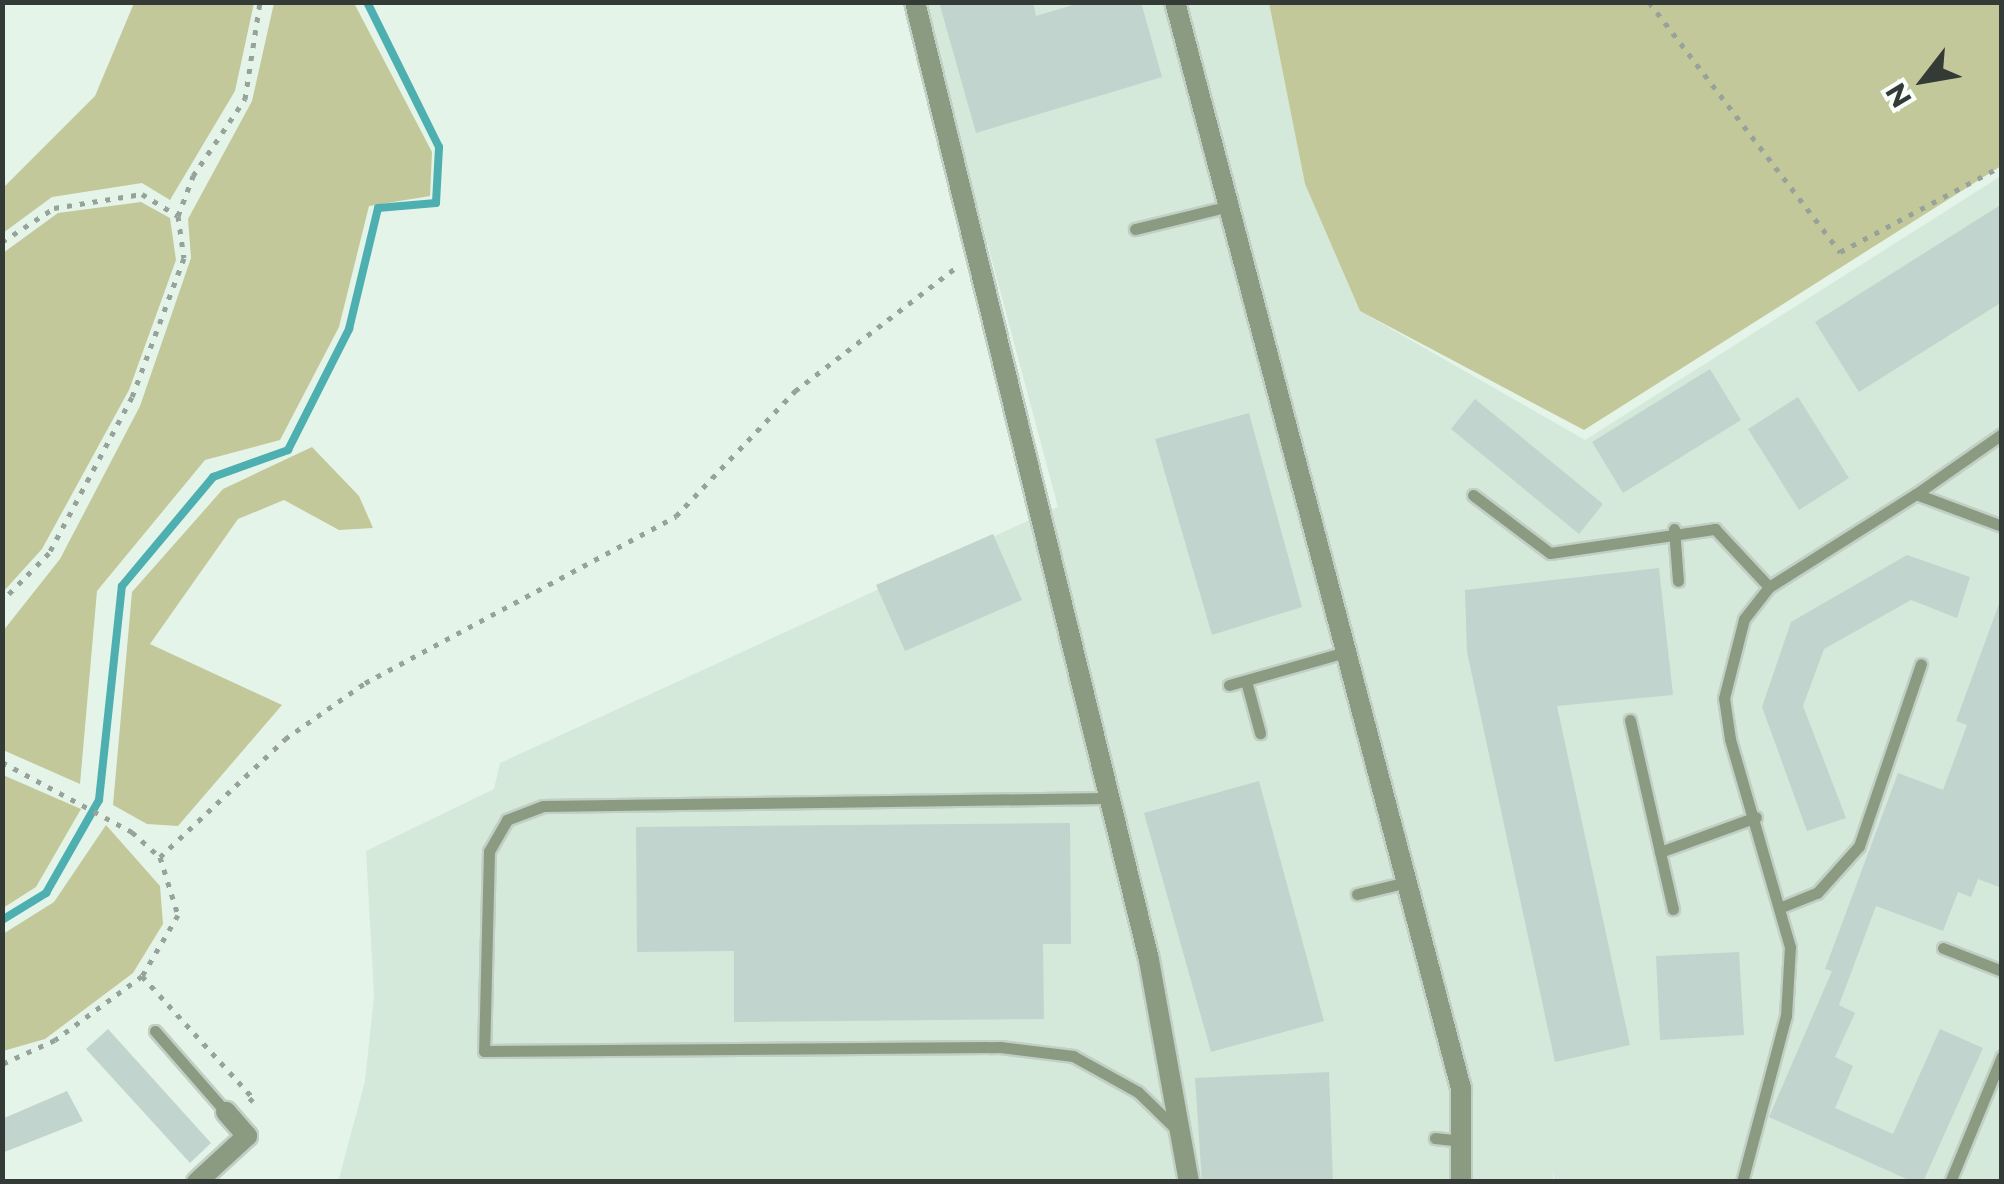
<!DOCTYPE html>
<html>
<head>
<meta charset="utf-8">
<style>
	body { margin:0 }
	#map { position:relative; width:2004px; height:1184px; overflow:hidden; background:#e5f4e9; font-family:Montserrat,sans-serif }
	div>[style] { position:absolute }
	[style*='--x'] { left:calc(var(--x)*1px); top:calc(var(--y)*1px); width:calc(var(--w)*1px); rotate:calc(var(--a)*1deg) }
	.built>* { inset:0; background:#d4e9da }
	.green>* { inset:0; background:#c2c899 }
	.stream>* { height:8px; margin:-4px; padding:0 4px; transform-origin:4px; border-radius:4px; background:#4eafb0 }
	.building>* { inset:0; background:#c2d4ce }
	.path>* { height:5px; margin-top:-2.5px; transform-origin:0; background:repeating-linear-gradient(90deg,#97a29a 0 5px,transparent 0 13px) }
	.roads { filter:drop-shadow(2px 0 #c2cfc5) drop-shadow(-2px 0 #c2cfc5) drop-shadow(0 2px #c2cfc5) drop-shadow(0 -2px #c2cfc5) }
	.lane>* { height:11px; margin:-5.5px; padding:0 5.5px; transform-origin:5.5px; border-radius:5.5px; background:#8b9b81 }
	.street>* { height:20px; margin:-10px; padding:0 10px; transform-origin:10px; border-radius:10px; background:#8b9b81 }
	span { translate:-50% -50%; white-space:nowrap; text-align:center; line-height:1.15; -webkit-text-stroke:9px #f9fffa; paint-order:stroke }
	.frame { position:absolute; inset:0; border:5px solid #343a36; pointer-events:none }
	.north { position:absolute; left:1874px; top:30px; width:100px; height:100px; -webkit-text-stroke:8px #f9fffa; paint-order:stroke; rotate:239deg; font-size:28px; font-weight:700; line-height:40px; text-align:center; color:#343a36 }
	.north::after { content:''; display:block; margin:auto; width:35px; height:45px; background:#343a36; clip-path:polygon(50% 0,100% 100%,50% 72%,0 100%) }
</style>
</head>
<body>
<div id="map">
	<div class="built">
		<i style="clip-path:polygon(923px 3px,1269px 3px,1305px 184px,1360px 311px,1585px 440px,2001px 176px,2001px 1181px,1555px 1182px,1553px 1171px,1553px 1181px,338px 1182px,365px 1081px,374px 996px,366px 851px,494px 789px,500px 763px,1058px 507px)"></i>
	</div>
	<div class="green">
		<i style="clip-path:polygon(134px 3px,254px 3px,235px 91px,170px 200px,142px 183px,52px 197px,3px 233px,3px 188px,95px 96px)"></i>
		<i style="clip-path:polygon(274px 3px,354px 3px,432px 152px,430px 196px,369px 206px,339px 327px,280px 440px,205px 460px,97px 591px,80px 784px,3px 750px,3px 631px,60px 559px,140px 406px,191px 258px,188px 219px,252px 101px)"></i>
		<i style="clip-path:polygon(1269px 3px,2001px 3px,2001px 166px,1584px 430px,1360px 311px,1305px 184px)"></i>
		<i style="clip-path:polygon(141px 202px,170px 218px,176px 260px,129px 390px,42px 549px,3px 592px,3px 253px,58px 213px)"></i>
		<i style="clip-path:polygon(312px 447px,359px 496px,373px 528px,339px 530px,284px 500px,238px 519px,150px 644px,282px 705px,178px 826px,147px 824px,113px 805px,132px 592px,223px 489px)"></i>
		<i style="clip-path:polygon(3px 775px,81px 809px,36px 887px,3px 908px)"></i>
		<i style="clip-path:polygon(106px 825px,160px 886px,163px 924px,133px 973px,45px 1039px,3px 1051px,3px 934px,54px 902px)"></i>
	</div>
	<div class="stream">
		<i style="--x:2;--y:920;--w:52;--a:-31.5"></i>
		<i style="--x:46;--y:893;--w:107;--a:-60.3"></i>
		<i style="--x:99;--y:800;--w:215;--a:-83.9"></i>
		<i style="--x:122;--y:586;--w:142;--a:-50.1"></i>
		<i style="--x:213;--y:477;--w:80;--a:-19.8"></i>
		<i style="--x:288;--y:450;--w:136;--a:-63.2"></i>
		<i style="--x:349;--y:329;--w:124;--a:-76.5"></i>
		<i style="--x:378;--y:208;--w:58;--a:-4.9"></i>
		<i style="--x:436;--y:203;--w:56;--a:-86.9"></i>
		<i style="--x:439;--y:147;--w:162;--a:-116.4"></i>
	</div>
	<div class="building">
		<i style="clip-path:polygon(939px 2px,1033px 2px,1036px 16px,1083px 2px,1141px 2px,1162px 77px,976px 133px)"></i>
		<i style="clip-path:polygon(2002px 204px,2002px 302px,1859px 392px,1815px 322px)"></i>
		<i style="clip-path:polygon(1710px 369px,1741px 420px,1623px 493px,1592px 442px)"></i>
		<i style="clip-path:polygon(1798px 397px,1849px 478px,1799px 510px,1748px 429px)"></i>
		<i style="clip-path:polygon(1475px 399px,1603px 504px,1579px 534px,1451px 429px)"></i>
		<i style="clip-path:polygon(1249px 413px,1302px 607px,1212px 635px,1155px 439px)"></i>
		<i style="clip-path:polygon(993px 534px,1022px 600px,905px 651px,876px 585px)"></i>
		<i style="clip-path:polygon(1907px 555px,1970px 577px,1957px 618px,1911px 600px,1824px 649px,1803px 706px,1846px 818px,1807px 831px,1762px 707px,1791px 622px)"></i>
		<i style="clip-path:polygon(1659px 568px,1673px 695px,1557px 706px,1630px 1045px,1555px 1062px,1467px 652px,1465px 590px)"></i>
		<i style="clip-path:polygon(1999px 604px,2002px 888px,1978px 879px,1971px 897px,1958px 892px,1943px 931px,1876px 906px,1839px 1005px,1855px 1013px,1835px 1057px,1853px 1066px,1835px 1108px,1893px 1134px,1940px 1029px,1983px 1048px,1923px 1182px,1913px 1182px,1769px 1117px,1832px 971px,1825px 969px,1898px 773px,1943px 790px,1967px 725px,1956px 721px)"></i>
		<i style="clip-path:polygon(1259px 781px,1324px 1021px,1211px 1052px,1144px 813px)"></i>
		<i style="clip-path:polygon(1070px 823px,1071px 944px,1043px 944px,1044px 1019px,734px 1022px,734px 951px,637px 952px,636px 827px)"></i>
		<i style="clip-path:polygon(1739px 952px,1744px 1035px,1660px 1040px,1656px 956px)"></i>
		<i style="clip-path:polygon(108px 1029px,211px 1143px,190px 1163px,86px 1049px)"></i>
		<i style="clip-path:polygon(1329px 1072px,1333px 1182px,1202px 1182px,1195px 1078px)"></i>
		<i style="clip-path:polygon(67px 1091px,83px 1121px,2px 1153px,2px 1119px)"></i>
	</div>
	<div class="path">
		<i style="--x:1649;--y:2;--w:315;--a:52.6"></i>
		<i style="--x:1840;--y:252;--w:183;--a:-28"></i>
		<i style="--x:178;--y:216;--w:43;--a:-69.4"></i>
		<i style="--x:193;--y:176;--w:93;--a:-56"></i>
		<i style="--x:245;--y:99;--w:98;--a:-81.2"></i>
		<i style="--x:2;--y:242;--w:62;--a:-33.2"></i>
		<i style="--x:54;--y:208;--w:89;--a:-9"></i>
		<i style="--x:142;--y:194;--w:42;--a:31.4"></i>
		<i style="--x:178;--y:216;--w:42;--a:81.9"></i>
		<i style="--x:184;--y:258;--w:148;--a:110.5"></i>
		<i style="--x:132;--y:397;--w:177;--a:118"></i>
		<i style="--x:49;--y:553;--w:67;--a:134.4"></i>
		<i style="--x:2;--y:762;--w:148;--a:28.3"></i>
		<i style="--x:132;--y:832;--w:38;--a:42"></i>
		<i style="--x:160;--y:857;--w:61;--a:72.8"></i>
		<i style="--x:178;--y:915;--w:71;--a:120.5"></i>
		<i style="--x:142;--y:976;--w:108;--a:143.7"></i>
		<i style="--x:55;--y:1040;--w:58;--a:155.6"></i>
		<i style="--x:160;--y:857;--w:172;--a:-43.3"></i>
		<i style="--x:285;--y:739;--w:98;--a:-35"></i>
		<i style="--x:365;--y:683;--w:353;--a:-28.2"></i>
		<i style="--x:676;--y:516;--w:173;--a:-46.4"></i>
		<i style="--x:795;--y:391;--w:205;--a:-37.5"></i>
		<i style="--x:142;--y:976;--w:165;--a:47.7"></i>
		<i style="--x:253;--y:1098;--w:11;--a:135"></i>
	</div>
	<div class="roads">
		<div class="lane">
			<i style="--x:1135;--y:229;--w:97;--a:-13.7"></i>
			<i style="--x:1916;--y:494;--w:105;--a:-34.9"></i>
			<i style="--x:1473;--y:495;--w:96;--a:37"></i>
			<i style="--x:1550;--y:553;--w:167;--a:-8.3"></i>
			<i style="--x:1715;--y:529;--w:79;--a:47"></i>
			<i style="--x:1674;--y:529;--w:52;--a:85.6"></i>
			<i style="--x:1246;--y:681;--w:54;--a:74.9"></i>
			<i style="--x:1229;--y:685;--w:122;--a:-15.8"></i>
			<i style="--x:1630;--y:720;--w:194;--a:77.2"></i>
			<i style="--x:1106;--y:798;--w:563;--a:179.19"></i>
			<i style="--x:543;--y:806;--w:39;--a:159"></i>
			<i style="--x:507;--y:820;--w:36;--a:120"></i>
			<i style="--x:489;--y:851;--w:200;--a:91.4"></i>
			<i style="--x:484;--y:1051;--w:516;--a:-0.44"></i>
			<i style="--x:1000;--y:1047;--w:74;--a:7"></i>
			<i style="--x:1073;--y:1056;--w:74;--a:29"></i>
			<i style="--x:1138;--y:1092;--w:53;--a:44.2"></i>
			<i style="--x:1660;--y:852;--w:102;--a:-20"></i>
			<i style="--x:1357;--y:894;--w:51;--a:-13.5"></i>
			<i style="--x:1784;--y:906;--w:35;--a:-22"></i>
			<i style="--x:1817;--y:893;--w:63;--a:-48.2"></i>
			<i style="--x:1859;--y:846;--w:192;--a:-71.2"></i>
			<i style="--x:1943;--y:948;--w:63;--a:21.3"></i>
			<i style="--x:155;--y:1031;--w:108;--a:48.8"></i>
			<i style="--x:1435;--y:1138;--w:28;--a:6"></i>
			<i style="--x:1742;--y:1182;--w:172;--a:-75.2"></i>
			<i style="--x:1786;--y:1016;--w:69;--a:-86.7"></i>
			<i style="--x:1790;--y:947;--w:216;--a:-106.1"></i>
			<i style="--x:1730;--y:739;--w:41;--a:-98.3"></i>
			<i style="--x:1724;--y:698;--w:81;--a:-75.8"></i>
			<i style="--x:1744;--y:619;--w:41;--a:-52"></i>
			<i style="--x:1769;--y:587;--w:174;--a:-32.3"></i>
			<i style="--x:1916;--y:494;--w:92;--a:20.4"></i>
			<i style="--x:1950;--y:1182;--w:136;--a:-67.6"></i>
		</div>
		<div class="street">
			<i style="--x:915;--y:2;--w:986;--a:76.27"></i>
			<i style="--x:1149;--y:960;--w:226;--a:79.8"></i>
			<i style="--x:1175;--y:2;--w:1123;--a:75.25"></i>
			<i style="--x:1461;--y:1088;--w:94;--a:90"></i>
			<i style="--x:197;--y:1182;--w:68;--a:-42.6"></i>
			<i style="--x:247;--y:1136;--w:32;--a:-131"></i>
		</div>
	</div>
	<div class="frame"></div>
	<div class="north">N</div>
</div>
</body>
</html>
